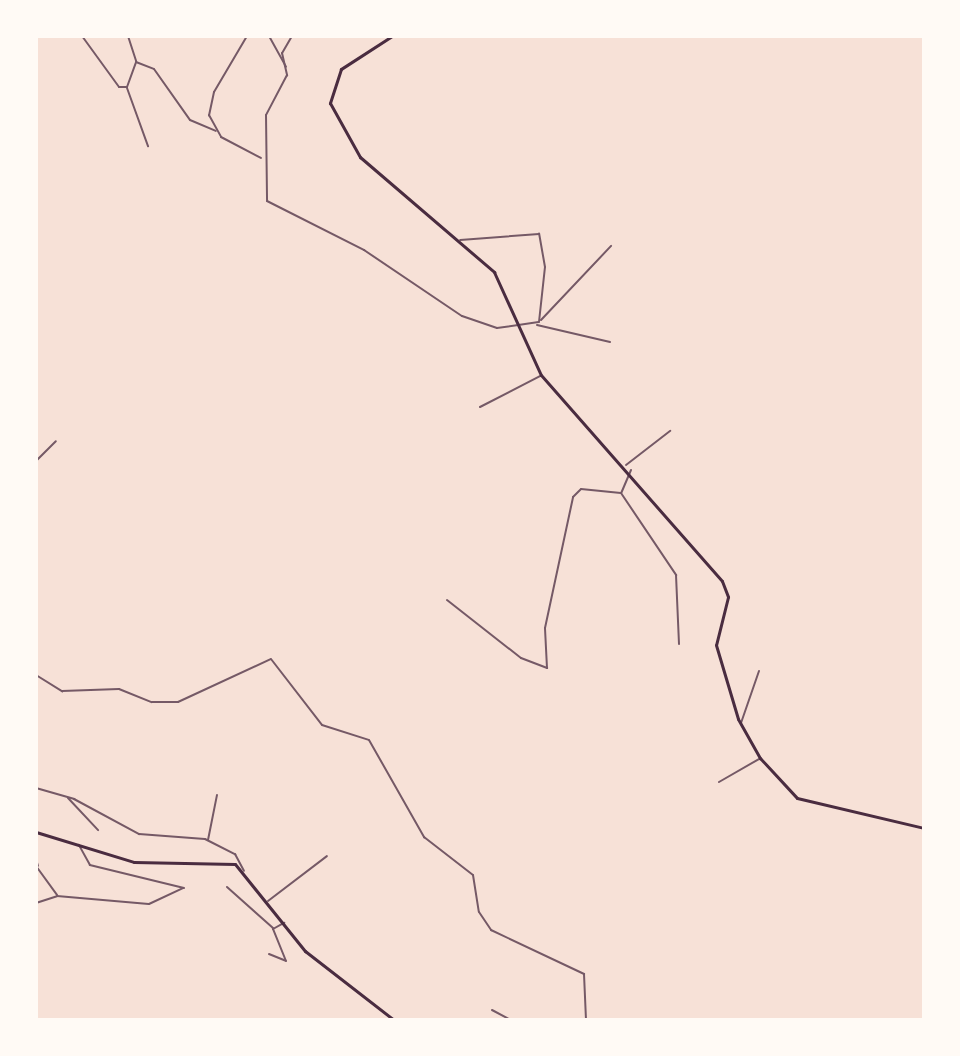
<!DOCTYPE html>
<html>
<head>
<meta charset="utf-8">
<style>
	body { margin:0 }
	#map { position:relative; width:960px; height:1056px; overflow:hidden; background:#f7e1d7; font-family:"IBM Plex Sans",sans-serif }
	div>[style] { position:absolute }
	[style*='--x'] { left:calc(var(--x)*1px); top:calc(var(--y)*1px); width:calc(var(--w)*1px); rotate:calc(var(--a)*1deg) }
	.minor>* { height:2px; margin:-1px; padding:0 1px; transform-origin:1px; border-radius:1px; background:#755966 }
	.secondary>* { height:3px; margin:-1.5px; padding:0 1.5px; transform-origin:1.5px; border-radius:1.5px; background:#4a2c40 }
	span { translate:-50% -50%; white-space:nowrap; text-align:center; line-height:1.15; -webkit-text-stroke:7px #fffaf5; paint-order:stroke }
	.frame { position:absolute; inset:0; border:38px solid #fffaf5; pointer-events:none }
</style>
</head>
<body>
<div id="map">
	<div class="minor">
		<i style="--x:82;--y:36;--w:63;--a:54"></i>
		<i style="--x:119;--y:87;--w:8;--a:0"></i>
		<i style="--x:127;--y:87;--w:27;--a:-70"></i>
		<i style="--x:136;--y:62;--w:19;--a:21"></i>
		<i style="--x:154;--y:69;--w:62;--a:54.8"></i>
		<i style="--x:190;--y:120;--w:28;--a:23"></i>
		<i style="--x:128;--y:36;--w:26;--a:72"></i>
		<i style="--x:247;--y:36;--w:65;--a:120.5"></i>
		<i style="--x:214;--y:92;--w:24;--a:102"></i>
		<i style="--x:209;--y:115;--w:25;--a:61"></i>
		<i style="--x:221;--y:137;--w:45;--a:27.7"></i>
		<i style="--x:269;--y:36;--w:35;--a:61"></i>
		<i style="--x:292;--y:36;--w:20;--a:120"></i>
		<i style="--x:282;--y:53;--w:23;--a:77"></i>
		<i style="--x:287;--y:75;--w:45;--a:117.7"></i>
		<i style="--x:266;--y:115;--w:86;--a:89.3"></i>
		<i style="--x:267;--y:201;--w:109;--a:26.8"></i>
		<i style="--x:364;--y:250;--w:118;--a:34"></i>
		<i style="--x:462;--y:316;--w:37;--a:19"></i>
		<i style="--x:497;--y:328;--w:42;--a:-8.1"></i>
		<i style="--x:539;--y:322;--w:55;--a:-83.8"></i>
		<i style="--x:545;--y:267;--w:34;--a:-100"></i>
		<i style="--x:539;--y:234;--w:79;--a:175.7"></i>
		<i style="--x:127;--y:88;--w:62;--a:70.1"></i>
		<i style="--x:541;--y:320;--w:102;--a:-46.6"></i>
		<i style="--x:537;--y:325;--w:75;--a:13.1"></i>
		<i style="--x:480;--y:407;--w:68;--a:-27.3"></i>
		<i style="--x:36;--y:461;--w:28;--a:-45"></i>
		<i style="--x:626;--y:465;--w:56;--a:-37.7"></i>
		<i style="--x:631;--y:470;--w:25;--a:113"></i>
		<i style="--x:621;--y:493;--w:99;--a:56.1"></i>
		<i style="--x:676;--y:575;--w:69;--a:87.5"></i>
		<i style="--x:447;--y:600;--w:94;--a:38.1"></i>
		<i style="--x:521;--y:658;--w:28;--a:21"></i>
		<i style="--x:547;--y:668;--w:40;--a:-92.9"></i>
		<i style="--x:545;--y:628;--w:134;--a:-77.9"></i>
		<i style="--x:573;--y:497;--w:11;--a:-45"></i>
		<i style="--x:581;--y:489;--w:40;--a:5.7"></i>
		<i style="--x:36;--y:675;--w:31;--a:32"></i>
		<i style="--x:62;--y:691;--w:57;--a:-2"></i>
		<i style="--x:119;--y:689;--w:35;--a:22"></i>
		<i style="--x:152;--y:702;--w:26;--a:0"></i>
		<i style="--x:178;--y:702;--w:102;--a:-24.8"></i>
		<i style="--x:271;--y:659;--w:83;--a:52.3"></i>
		<i style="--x:322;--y:725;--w:49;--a:17.7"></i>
		<i style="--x:369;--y:740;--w:112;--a:60.4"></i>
		<i style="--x:424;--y:837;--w:62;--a:37.8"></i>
		<i style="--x:473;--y:875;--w:37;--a:81"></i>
		<i style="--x:479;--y:912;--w:22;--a:56"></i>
		<i style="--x:491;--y:930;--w:103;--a:25.3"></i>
		<i style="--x:584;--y:974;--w:46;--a:87.5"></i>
		<i style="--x:741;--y:723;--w:55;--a:-70.9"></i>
		<i style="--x:719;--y:782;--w:46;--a:-29.9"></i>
		<i style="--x:36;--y:788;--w:40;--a:16"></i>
		<i style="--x:74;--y:799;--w:74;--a:28.3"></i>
		<i style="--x:139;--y:834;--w:66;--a:4.3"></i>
		<i style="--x:205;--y:839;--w:34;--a:27"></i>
		<i style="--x:235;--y:854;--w:19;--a:62"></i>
		<i style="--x:68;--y:798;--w:44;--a:46.8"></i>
		<i style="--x:208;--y:840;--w:46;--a:-78.7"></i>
		<i style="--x:36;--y:859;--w:7;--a:74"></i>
		<i style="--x:36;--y:866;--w:36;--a:54"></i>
		<i style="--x:227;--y:887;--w:62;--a:41.7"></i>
		<i style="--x:268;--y:901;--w:74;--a:-37.3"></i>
		<i style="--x:36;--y:903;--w:22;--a:-18"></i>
		<i style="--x:57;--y:896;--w:92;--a:5"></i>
		<i style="--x:149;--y:904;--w:38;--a:-25"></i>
		<i style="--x:184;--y:888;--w:97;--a:-166.3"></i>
		<i style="--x:90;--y:865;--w:23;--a:-119"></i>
		<i style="--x:269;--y:954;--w:18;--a:22"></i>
		<i style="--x:286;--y:961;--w:35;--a:-112"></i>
		<i style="--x:273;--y:929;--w:13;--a:-29"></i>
		<i style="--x:492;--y:1010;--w:21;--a:28"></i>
	</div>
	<div class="secondary">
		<i style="--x:392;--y:36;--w:61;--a:147.1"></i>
		<i style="--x:341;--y:69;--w:36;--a:108"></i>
		<i style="--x:330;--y:103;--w:62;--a:60.9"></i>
		<i style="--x:360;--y:157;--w:177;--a:40.6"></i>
		<i style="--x:494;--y:272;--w:113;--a:65.5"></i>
		<i style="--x:541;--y:375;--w:274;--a:48.7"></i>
		<i style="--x:722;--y:581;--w:17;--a:69"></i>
		<i style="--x:728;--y:597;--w:49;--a:104"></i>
		<i style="--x:716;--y:645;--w:77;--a:73.4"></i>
		<i style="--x:738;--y:719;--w:45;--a:60.6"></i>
		<i style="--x:760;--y:758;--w:54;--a:47.2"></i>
		<i style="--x:797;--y:798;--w:130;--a:13.3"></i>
		<i style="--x:36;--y:832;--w:102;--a:17"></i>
		<i style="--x:134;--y:862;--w:101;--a:1.1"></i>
		<i style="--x:235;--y:864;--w:112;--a:51.2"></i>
		<i style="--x:305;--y:951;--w:113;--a:37.8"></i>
		<i style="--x:922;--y:1020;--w:4;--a:-56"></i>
	</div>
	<div class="frame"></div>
</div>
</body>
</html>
